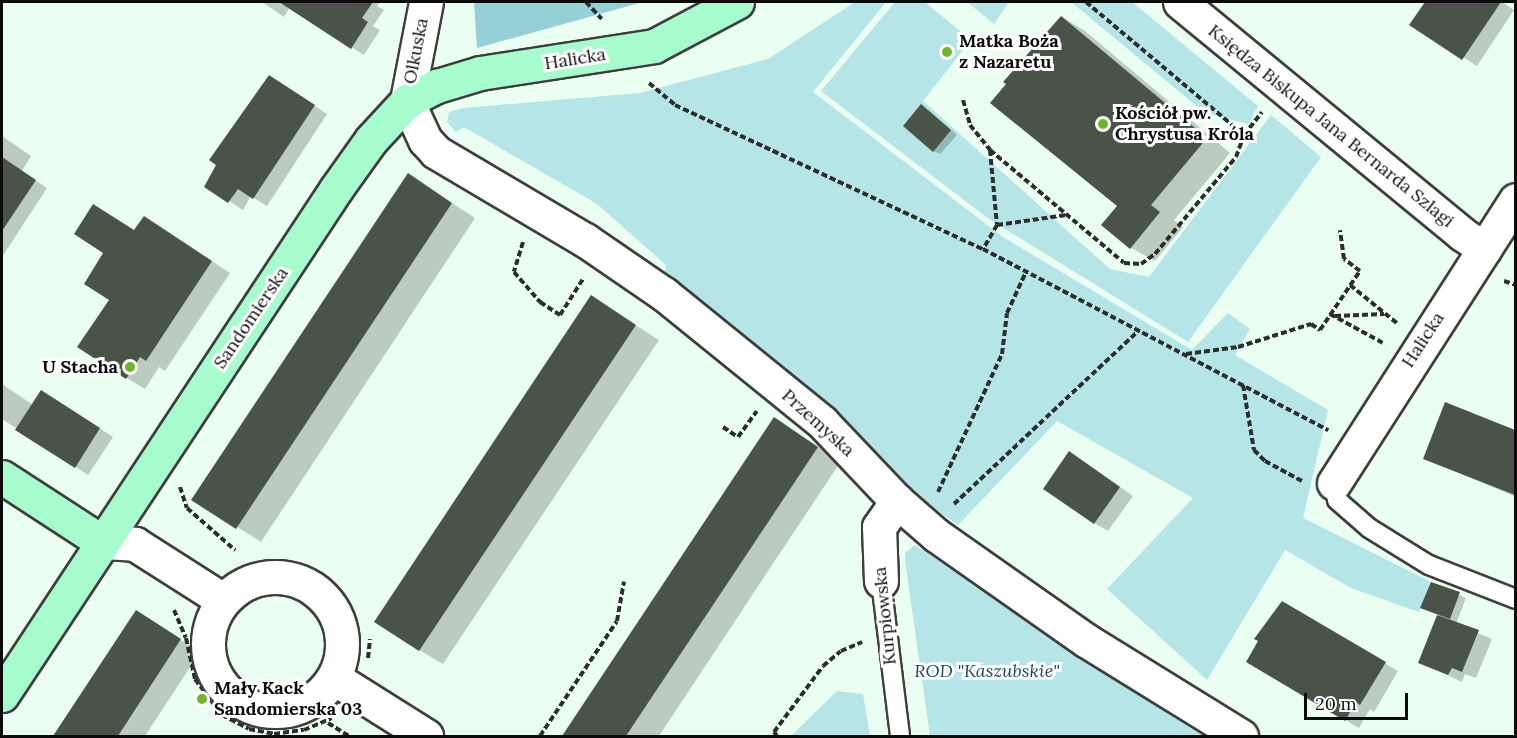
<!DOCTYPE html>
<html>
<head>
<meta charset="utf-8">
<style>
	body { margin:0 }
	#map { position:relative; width:1517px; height:738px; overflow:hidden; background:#eafef1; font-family:Lora,serif }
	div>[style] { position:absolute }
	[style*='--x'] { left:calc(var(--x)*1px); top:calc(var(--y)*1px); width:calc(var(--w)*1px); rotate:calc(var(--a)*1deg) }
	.green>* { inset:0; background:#b6e5e7 }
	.forest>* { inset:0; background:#96d0d7 }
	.shadow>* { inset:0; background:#0003 }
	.building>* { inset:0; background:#495348 }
	.path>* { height:4px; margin-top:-2px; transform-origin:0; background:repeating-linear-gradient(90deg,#2d2d2d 0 6px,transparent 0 9px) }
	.roads { filter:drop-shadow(2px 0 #3e3e3e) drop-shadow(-2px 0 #3e3e3e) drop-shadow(0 2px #3e3e3e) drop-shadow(0 -2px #3e3e3e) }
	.lane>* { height:18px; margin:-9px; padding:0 9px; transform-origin:9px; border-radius:9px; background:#fff }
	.street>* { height:33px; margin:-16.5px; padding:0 16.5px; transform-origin:16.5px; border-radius:16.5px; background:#fff }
	.street>.ring { margin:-16.5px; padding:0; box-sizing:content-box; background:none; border:33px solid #fff; border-radius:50% }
	.secondary>* { height:33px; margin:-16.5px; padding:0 16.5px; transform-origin:16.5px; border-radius:16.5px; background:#a7fccd }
	.dots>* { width:16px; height:16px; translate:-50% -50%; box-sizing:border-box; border:3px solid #fff; border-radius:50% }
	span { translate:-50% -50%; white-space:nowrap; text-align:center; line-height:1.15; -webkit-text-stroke:6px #fff; paint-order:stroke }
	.poi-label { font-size:18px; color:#0b0b0b; font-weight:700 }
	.left { translate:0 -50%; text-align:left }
	.right { translate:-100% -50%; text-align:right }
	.street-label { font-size:18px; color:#0b0b0b }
	.park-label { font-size:18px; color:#1f4960; font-style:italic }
	.frame { position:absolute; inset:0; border:3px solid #0b0b0b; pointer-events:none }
	.scale { position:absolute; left:1304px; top:693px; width:104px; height:27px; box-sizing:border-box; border:3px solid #0b0b0b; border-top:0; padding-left:8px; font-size:18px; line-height:21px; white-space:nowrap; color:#0b0b0b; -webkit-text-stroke:4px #fff; paint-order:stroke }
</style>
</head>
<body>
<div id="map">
	<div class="green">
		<i style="clip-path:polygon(855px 2px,886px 2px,813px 92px,1003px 237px,1192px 350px,1228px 313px,1250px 329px,1235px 355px,1328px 410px,1303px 518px,1431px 582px,1419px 612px,1351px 588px,1285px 550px,1207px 680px,1107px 589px,1193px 498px,1057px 421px,958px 525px,916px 496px,852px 426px,664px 278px,666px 265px,597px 204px,464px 127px,456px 132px,447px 122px,449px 112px,463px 108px,640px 93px,768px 59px)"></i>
		<i style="clip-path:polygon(895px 2px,925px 2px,971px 40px,923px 101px,1110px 269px,1149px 277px,1271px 115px,1321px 157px,1188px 342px,989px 219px,821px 91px)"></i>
		<i style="clip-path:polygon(967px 2px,1009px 2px,994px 24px)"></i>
		<i style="clip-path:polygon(1071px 2px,1132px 2px,1258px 106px,1248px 124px,1205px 113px)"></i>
		<i style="clip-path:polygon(915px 545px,1182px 723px,1204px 736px,930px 736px,905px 561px,905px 553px)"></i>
		<i style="clip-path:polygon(837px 691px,863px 694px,870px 736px,791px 736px)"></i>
	</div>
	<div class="forest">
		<i style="clip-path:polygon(474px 2px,643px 2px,477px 48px)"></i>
	</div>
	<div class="shadow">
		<i style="clip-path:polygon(262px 2px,380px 2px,377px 6px,384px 10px,373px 26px,380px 30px,364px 55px,290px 7px,284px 17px)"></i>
		<i style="clip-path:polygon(1426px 2px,1502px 2px,1514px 10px,1477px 66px,1411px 25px)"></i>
		<i style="clip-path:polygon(1062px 17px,1085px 31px,1230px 153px,1174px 220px,1183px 227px,1155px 261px,1131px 248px)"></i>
		<i style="clip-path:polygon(283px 85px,327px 114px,267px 206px,251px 196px,243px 210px,206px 186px,218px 164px)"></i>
		<i style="clip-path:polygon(928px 110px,957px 135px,940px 154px,934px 151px)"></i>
		<i style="clip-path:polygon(2px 136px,31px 156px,22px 171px,47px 188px,2px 257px)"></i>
		<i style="clip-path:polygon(408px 175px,475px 218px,261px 542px,193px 499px)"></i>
		<i style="clip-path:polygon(163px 229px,230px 273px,165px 371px,159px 367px,145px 389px,127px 378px,111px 300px,135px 231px)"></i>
		<i style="clip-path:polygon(591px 297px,659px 340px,443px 664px,419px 650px)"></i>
		<i style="clip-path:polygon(2px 384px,33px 405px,55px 399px,113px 437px,88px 475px,2px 419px)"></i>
		<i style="clip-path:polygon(1445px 404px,1516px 431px,1516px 497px,1424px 458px)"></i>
		<i style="clip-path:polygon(774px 419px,841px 461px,659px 736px,564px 736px)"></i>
		<i style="clip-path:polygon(1083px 461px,1133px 496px,1108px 531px,1094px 523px)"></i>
		<i style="clip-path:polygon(1432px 584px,1466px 598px,1456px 624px,1492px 639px,1476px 678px,1465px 674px,1462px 682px,1420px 662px,1439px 615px,1422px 608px)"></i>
		<i style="clip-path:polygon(1282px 603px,1398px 671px,1374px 712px,1370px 709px,1359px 728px,1248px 662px)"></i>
		<i style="clip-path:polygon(136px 612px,200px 652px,145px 736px,56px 736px)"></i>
	</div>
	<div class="building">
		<i style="clip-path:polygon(279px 2px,373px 2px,362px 18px,368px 22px,351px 49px)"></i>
		<i style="clip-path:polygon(1425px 2px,1501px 2px,1462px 60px,1409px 25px)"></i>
		<i style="clip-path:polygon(1061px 16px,1207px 138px,1151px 205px,1160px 212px,1130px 249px,1101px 225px,1117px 206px,990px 103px,1006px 84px,1003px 82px)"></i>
		<i style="clip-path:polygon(269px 75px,315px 105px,253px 199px,238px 189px,228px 203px,204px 187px,216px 165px,209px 160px)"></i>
		<i style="clip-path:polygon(921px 104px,951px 130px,933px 152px,903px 126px)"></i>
		<i style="clip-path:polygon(2px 157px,36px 180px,2px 231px)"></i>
		<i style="clip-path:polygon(408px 173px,452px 203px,236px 529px,191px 500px)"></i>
		<i style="clip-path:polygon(93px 204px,134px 230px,144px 216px,212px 261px,146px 361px,140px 357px,126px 379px,77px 347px,109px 300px,84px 284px,103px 253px,74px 234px)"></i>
		<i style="clip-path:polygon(591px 295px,636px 325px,419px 651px,374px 622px)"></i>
		<i style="clip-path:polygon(41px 390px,100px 428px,75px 468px,15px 430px)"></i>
		<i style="clip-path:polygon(1445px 402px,1515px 430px,1515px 495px,1423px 459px)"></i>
		<i style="clip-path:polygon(774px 417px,818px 447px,626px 736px,562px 736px)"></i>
		<i style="clip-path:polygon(1069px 451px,1120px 487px,1094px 524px,1043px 489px)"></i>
		<i style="clip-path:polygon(1431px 582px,1460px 592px,1450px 619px,1420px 608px)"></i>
		<i style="clip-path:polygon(1282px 601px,1386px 662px,1360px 705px,1356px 702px,1345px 721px,1246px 662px,1258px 641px,1254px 639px)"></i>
		<i style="clip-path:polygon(136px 610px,181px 639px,118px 736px,53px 736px)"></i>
		<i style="clip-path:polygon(1437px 615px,1479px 630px,1462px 672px,1452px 668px,1448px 675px,1418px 663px)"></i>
	</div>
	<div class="path">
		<i style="--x:586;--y:2;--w:23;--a:47"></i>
		<i style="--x:1086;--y:2;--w:207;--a:40.1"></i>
		<i style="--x:649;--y:83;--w:34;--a:40"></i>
		<i style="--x:675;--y:105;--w:340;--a:25.1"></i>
		<i style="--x:983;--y:249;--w:390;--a:27.7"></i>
		<i style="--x:963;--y:100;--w:26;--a:74"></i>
		<i style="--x:970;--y:125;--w:32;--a:51"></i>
		<i style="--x:990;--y:150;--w:75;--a:84.7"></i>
		<i style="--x:997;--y:225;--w:28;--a:120"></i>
		<i style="--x:990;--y:150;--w:175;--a:40.1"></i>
		<i style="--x:1124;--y:263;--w:17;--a:3"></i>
		<i style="--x:1141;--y:264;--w:17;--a:-36"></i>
		<i style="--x:1155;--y:254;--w:126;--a:-50.1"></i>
		<i style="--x:1236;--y:157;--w:23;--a:-70"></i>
		<i style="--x:1244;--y:135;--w:29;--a:-52"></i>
		<i style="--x:997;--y:225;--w:70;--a:-8.2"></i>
		<i style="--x:523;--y:242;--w:31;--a:107"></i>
		<i style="--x:514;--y:272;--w:40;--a:49"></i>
		<i style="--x:540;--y:302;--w:24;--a:33"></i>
		<i style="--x:560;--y:315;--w:43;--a:-57.4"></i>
		<i style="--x:1504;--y:281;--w:13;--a:18"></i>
		<i style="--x:1350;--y:285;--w:62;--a:39.1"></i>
		<i style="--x:1330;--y:314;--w:63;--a:28.6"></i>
		<i style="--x:1335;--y:316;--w:49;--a:-2.3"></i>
		<i style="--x:1186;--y:354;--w:52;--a:-7.7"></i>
		<i style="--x:1238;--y:347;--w:77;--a:-17.5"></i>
		<i style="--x:1311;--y:324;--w:11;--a:34"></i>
		<i style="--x:1320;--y:330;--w:71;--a:-55.9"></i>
		<i style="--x:1360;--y:271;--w:20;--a:-143"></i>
		<i style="--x:1344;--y:259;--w:29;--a:-98"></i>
		<i style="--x:1243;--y:385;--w:66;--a:80.4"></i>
		<i style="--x:1254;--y:450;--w:16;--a:45"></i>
		<i style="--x:1265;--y:461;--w:42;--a:28.4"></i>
		<i style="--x:723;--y:427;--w:18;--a:34"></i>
		<i style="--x:738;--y:437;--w:32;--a:-54"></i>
		<i style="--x:180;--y:487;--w:22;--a:72"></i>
		<i style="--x:187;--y:508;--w:64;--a:41.2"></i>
		<i style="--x:938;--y:492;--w:152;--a:-65.1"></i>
		<i style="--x:1002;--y:354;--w:41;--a:-83"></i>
		<i style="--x:1007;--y:313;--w:45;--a:-65.1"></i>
		<i style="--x:954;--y:504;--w:254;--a:-43.2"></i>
		<i style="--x:174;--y:610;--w:30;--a:67"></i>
		<i style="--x:186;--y:638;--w:42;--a:77.6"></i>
		<i style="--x:195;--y:679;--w:45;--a:53.1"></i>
		<i style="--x:222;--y:715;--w:30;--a:27"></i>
		<i style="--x:249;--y:729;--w:25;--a:11"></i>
		<i style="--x:274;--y:734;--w:30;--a:-8"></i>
		<i style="--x:304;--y:730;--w:30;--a:-23"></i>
		<i style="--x:368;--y:658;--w:19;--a:-84"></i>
		<i style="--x:328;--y:723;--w:25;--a:32"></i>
		<i style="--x:540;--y:736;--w:138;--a:-56.2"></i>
		<i style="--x:617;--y:621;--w:40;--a:-80"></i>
		<i style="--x:777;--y:736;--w:5;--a:-127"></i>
		<i style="--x:774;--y:732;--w:82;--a:-53.4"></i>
		<i style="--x:823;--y:666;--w:23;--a:-40"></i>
		<i style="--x:841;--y:651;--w:23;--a:-23"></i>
	</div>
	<div class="roads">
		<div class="lane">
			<i style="--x:1334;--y:483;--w:17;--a:80"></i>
			<i style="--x:1337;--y:500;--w:43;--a:41.2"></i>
			<i style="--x:1369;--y:528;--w:70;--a:31.7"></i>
			<i style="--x:1429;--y:565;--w:93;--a:21.3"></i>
			<i style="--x:881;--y:581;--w:156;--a:83"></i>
		</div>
		<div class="street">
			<i style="--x:426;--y:2;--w:101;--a:100.9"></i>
			<i style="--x:407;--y:101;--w:43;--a:65.2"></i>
			<i style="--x:425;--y:140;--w:16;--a:47"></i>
			<i style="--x:436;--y:152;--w:173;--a:30.6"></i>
			<i style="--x:585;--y:240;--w:96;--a:34.4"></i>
			<i style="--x:664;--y:294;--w:203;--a:39"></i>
			<i style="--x:822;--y:422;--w:109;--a:46.5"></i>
			<i style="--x:897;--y:501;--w:52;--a:41.1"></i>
			<i style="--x:936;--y:535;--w:184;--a:35.1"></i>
			<i style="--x:1087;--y:641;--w:181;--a:31.7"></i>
			<i style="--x:1180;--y:2;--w:365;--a:39.4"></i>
			<i style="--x:1462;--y:234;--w:27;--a:33"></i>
			<i style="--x:1334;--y:483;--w:336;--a:-57.3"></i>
			<i style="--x:102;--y:542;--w:33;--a:3"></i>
			<i style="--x:135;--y:544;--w:104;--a:32.5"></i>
			<i class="ring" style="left:208px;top:577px;width:101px;height:101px"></i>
			<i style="--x:881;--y:581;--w:54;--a:-92.1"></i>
			<i style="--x:879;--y:527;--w:32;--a:-55"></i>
			<i style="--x:334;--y:678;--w:109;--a:32.2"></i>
		</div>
		<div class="secondary">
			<i style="--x:2;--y:477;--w:119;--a:33"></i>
			<i style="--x:2;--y:695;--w:606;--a:-56.57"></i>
			<i style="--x:336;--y:189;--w:60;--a:-54.5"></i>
			<i style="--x:371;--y:140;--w:53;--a:-47.3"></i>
			<i style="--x:407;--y:101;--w:34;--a:-27"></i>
			<i style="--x:437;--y:86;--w:45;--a:-16.8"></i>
			<i style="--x:480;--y:73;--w:176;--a:-8.8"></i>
			<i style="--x:654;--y:46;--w:94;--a:-27.9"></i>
		</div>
	</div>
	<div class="dots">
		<i style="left:947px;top:52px;background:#6eb529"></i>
		<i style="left:1103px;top:124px;background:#6eb529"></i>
		<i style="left:130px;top:367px;background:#6eb529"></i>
		<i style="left:202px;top:699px;background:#6eb529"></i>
	</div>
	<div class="poi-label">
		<span class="left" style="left:959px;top:52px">Matka Boża<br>z Nazaretu</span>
		<span class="left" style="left:1115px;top:124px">Kościół pw.<br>Chrystusa Króla</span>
		<span class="right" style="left:118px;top:367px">U Stacha</span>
		<span class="left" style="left:214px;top:699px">Mały Kack<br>Sandomierska 03</span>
	</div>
	<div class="street-label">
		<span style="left:416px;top:51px;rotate:-79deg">Olkuska</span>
		<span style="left:575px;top:59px;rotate:-9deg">Halicka</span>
		<span style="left:1331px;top:126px;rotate:39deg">Księdza Biskupa Jana Bernarda Szlagi</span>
		<span style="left:251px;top:318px;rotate:-56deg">Sandomierska</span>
		<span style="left:1423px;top:340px;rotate:-57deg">Halicka</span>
		<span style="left:818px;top:423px;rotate:42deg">Przemyska</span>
		<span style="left:885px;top:616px;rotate:-96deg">Kurpiowska</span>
	</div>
	<div class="park-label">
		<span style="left:987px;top:671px">ROD "Kaszubskie"</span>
	</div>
	<div class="frame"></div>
	<div class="scale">20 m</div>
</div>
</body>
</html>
